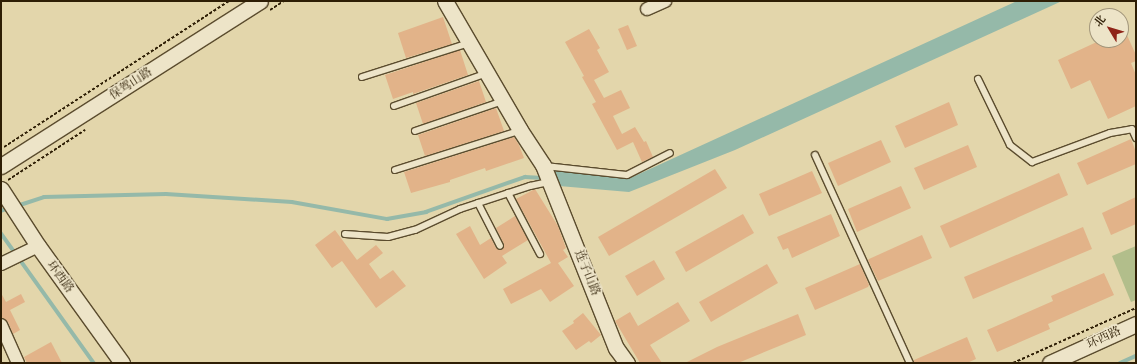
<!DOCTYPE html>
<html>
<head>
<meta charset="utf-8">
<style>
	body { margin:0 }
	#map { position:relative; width:1137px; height:364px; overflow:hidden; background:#e3d6ab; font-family:"IM FELL English","Noto Serif SC",serif }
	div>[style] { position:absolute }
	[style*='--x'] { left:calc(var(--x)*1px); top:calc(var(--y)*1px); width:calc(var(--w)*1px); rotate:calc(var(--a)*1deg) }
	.green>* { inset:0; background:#b2be8b }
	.water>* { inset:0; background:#95b9a9 }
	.stream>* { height:3.5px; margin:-1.75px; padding:0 1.75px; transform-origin:1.75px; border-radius:1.75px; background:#95b9a9 }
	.building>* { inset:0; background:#e2b389 }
	.path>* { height:2px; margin-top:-1px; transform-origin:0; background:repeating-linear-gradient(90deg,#2e1e05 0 3px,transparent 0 5px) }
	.roads { filter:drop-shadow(1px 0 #5b4c2e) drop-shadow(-1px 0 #5b4c2e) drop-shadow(0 1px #5b4c2e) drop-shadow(0 -1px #5b4c2e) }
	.service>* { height:6px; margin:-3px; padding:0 3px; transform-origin:3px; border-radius:3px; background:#ede4c8 }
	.minor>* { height:12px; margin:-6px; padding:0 6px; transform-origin:6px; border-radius:6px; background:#ede4c8 }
	.tertiary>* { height:15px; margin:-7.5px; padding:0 7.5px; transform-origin:7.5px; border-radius:7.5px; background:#ede4c8 }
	span { translate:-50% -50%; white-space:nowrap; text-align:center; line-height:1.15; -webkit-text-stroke:3.5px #ede4c8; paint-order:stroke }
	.street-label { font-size:12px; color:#2e1e05 }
	.frame { position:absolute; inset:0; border:2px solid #2e1e05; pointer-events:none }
	.north { position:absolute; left:1089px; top:8px; width:40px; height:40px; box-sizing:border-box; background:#ede4c8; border:1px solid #a1957a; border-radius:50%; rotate:308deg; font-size:11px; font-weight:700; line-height:16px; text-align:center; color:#2e1e05 }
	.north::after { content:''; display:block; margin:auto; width:14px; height:18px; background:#8f2418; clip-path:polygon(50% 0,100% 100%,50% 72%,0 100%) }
</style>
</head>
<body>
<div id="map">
	<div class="green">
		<i style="clip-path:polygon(1136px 246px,1136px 300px,1131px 302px,1112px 256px)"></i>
	</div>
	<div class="water">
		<i style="clip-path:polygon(1017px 1px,1062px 1px,735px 150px,629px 192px,559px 186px,551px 166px,628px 179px)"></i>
	</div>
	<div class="stream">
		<i style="--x:17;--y:206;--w:28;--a:-18"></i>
		<i style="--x:44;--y:197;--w:122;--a:-1.4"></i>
		<i style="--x:166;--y:194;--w:126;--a:3.6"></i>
		<i style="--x:292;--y:202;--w:97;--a:10.1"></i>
		<i style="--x:387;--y:219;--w:40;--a:-10"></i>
		<i style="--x:426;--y:212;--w:105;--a:-19.5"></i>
		<i style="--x:525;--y:177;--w:18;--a:3"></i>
		<i style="--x:1;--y:211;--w:9;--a:-21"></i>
		<i style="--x:1;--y:233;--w:160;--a:54.4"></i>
		<i style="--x:1120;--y:363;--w:17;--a:-24"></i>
	</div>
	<div class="building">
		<i style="clip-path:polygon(443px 17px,452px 44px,406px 58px,398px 33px)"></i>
		<i style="clip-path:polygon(1121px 22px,1136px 55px,1136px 61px,1131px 63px,1136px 75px,1136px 106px,1108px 119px,1090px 80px,1071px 89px,1058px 60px,1101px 40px,1121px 40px)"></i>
		<i style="clip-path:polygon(628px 25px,637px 46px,627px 50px,618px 29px)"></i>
		<i style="clip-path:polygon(589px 29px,600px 48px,597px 50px,609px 72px,594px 80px,604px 98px,621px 90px,630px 108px,613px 116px,622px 134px,635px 127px,644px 142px,646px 141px,653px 157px,642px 162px,633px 142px,617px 150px,592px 104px,596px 102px,582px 77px,584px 76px,565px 42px)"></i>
		<i style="clip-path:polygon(460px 50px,468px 75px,413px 94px,413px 92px,393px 99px,385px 75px)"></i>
		<i style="clip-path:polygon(479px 81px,486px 102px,423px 124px,416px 103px)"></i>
		<i style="clip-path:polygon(949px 102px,958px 125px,905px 148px,895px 126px)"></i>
		<i style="clip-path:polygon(496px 108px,504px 131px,425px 156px,418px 135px)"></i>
		<i style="clip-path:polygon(514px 137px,519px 145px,524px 158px,486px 171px,485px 168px,450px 180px,450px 182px,411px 193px,404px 172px)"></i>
		<i style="clip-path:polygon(1131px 139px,1136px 152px,1136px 164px,1087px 185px,1077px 163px)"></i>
		<i style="clip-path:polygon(881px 140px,891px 162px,838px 186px,828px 163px)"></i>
		<i style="clip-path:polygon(968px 145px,977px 167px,924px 190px,914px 168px)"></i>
		<i style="clip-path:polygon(715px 169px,727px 188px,609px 256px,598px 237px)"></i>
		<i style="clip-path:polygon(812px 171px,822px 193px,769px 216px,759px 194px)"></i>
		<i style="clip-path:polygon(1059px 173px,1068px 195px,950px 248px,940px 226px)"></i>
		<i style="clip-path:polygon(901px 186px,911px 208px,857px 232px,848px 209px)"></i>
		<i style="clip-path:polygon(535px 189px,558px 226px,566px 248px,563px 250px,568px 257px,558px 263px,574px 286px,550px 302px,541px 289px,511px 304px,503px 289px,551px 263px,516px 199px)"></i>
		<i style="clip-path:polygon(1136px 197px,1136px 224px,1111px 235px,1102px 213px)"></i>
		<i style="clip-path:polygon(743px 214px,754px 233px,686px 272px,675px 252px)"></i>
		<i style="clip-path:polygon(831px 214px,840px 236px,792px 258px,788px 248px,783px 250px,777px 237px)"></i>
		<i style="clip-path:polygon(515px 216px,528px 240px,502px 256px,507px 263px,484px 279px,456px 234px,470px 226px,480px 245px,491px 238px,496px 248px,502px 250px,504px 244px,496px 228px)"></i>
		<i style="clip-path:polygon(1083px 227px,1092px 249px,973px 299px,964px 277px)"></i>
		<i style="clip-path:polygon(335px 230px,357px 260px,376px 245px,383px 253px,369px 264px,380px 279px,393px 270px,406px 286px,376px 308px,342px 261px,332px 268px,315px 245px)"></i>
		<i style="clip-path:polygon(922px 235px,932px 258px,878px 281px,868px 260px,869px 259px)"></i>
		<i style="clip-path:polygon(654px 260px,665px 279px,637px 296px,625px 276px)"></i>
		<i style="clip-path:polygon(767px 264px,778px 283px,711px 322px,699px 302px)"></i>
		<i style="clip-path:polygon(860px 264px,869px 285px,868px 287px,815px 310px,805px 288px)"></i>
		<i style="clip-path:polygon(1104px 273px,1114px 295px,1048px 324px,1050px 329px,997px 352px,987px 330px,1053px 301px,1051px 296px)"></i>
		<i style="clip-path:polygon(1px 293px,6px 302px,21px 294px,25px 302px,10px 310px,20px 330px,13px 334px,8px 322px,1px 318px)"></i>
		<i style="clip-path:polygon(678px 302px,690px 321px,650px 345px,662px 363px,640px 363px,615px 321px,630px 312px,638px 326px)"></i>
		<i style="clip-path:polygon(583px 313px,601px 335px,591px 343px,589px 341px,576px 350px,562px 331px,574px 323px,573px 321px)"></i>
		<i style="clip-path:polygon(798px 314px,806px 335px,738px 363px,685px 363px,717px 347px)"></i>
		<i style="clip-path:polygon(967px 337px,976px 359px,967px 363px,914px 363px,914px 360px)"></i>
		<i style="clip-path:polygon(51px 342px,62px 363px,27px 363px,24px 357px)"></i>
	</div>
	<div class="path">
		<i style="--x:270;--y:10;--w:17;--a:-33"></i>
		<i style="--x:4;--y:147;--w:268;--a:-33"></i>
		<i style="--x:8;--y:180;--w:92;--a:-33"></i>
		<i style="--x:1013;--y:363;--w:135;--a:-24.1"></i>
	</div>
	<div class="roads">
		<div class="service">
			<i style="--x:362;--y:77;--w:112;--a:-17.6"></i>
			<i style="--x:978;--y:79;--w:73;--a:64.1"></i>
			<i style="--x:1010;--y:145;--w:28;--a:38"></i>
			<i style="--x:1032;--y:162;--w:83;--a:-20.4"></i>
			<i style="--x:1110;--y:133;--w:22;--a:-10"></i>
			<i style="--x:1132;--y:129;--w:10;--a:66"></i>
			<i style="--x:394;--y:106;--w:99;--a:-19.5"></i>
			<i style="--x:415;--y:131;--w:93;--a:-18.8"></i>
			<i style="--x:815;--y:155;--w:229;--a:65.5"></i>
			<i style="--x:545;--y:166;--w:82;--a:6.3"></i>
			<i style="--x:627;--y:175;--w:48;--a:-27.1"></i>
			<i style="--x:395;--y:170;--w:130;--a:-17.5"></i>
			<i style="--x:508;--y:193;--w:69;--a:62.3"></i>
			<i style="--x:478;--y:203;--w:48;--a:62.9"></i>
			<i style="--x:345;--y:234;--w:43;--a:4"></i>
			<i style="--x:388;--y:237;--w:28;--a:-15"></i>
			<i style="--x:415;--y:230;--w:50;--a:-25"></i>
			<i style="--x:460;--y:209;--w:74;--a:-18.2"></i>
			<i style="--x:530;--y:186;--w:19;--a:-12"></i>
		</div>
		<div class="minor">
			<i style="--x:647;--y:9;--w:20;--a:-24"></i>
			<i style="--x:1;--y:264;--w:41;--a:-25.9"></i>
			<i style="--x:1;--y:325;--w:42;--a:65.9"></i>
		</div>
		<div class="tertiary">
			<i style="--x:445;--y:1;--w:149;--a:59.8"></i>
			<i style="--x:520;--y:130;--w:42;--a:56.7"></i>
			<i style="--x:543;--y:165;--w:197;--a:68.3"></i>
			<i style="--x:616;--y:348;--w:19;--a:54"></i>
			<i style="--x:1;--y:166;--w:307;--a:-32.5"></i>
			<i style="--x:1;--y:189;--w:68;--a:57"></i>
			<i style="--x:38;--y:246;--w:144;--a:54.3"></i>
			<i style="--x:1050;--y:363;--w:94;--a:-24.4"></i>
		</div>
	</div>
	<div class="street-label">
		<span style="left:131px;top:84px;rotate:-33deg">保驾山路</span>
		<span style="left:587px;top:273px;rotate:68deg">连子山路</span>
		<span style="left:60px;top:277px;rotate:54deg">环西路</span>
		<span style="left:1104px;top:338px;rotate:-25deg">环西路</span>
	</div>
	<div class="frame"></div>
	<div class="north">北</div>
</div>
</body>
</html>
